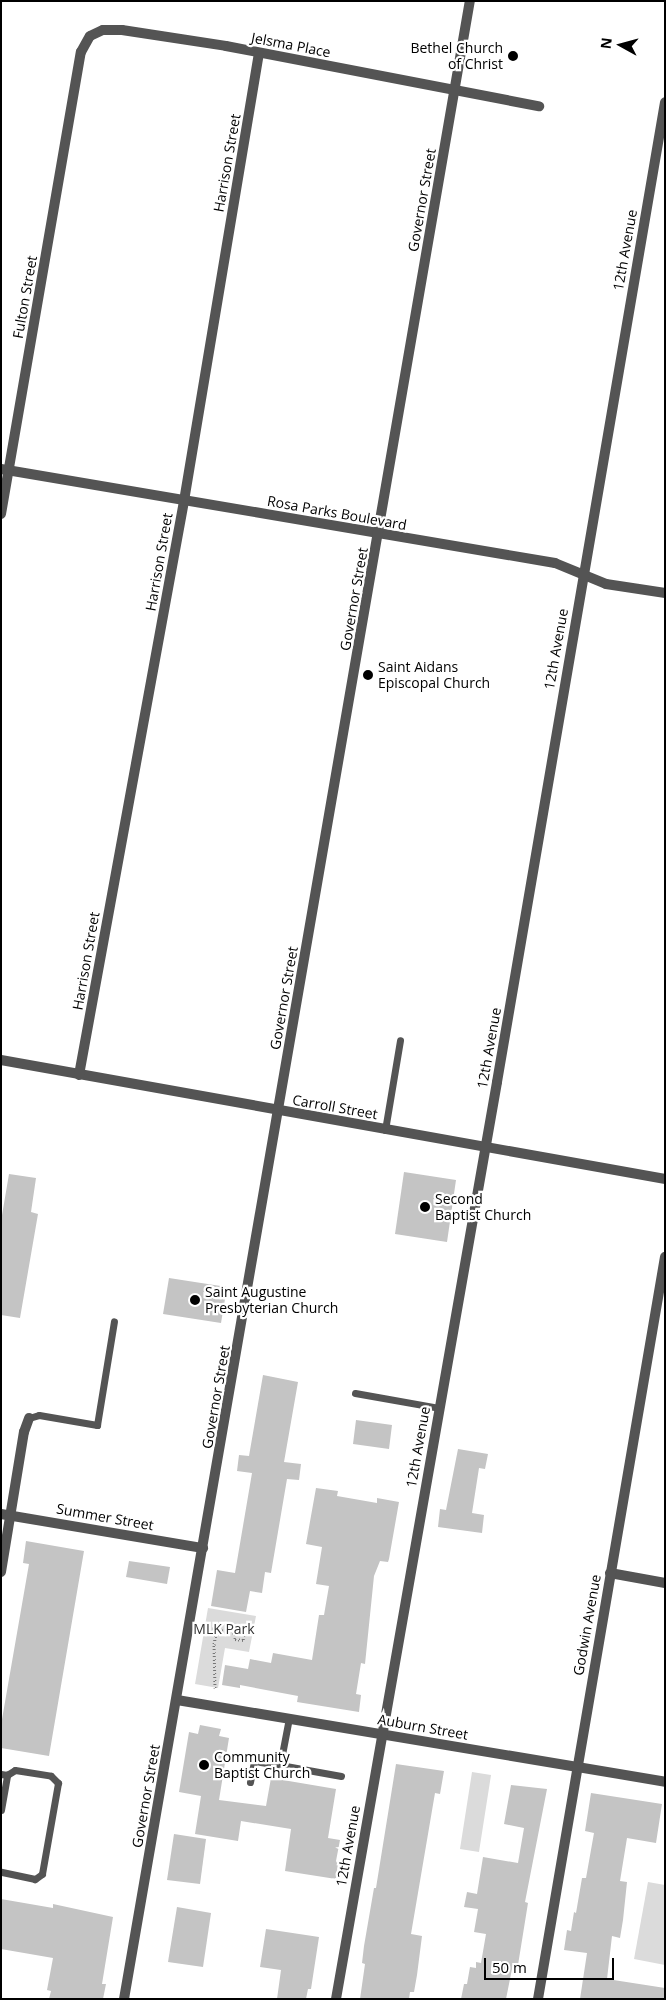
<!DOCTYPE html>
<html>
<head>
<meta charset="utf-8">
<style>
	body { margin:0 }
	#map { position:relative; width:666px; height:2000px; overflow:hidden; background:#fff; font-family:"Open Sans",sans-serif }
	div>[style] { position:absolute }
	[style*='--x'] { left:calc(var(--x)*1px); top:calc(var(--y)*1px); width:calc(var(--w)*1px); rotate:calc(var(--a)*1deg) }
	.green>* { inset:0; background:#dbdbdb }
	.building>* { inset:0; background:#c4c4c4 }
	.path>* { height:3px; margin-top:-1.5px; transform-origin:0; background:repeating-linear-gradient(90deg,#767676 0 1px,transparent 0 3.5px) }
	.service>* { height:7px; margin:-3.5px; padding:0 3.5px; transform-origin:3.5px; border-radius:3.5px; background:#545454 }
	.minor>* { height:10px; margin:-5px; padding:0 5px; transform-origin:5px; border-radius:5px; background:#545454 }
	.dots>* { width:14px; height:14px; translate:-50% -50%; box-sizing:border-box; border:2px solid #fff; border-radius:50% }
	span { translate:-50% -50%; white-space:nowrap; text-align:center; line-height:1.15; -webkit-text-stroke:4.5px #fff; paint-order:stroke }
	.street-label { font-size:14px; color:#000 }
	.poi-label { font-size:14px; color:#000 }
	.right { translate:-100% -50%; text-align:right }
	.left { translate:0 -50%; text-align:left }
	.park-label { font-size:14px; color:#323232 }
	.frame { position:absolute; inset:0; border:2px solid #000; pointer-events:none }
	.north { position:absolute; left:596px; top:20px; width:50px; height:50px; -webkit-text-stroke:4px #fff; paint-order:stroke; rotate:277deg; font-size:14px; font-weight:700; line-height:20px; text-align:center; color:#000 }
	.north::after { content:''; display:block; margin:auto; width:18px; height:22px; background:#000; clip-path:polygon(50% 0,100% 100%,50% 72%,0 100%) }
	.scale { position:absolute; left:484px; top:1958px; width:130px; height:22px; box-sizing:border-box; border:2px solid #000; border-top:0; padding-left:6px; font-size:15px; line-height:18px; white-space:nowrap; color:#000; -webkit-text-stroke:4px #fff; paint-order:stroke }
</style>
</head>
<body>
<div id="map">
	<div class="green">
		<i style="clip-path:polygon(208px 1608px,256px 1616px,249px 1652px,225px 1648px,218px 1688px,195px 1684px)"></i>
		<i style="clip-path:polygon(472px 1772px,491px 1775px,479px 1852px,460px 1849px)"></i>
		<i style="clip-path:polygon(648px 1882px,665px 1885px,665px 1965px,634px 1959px)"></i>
	</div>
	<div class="building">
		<i style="clip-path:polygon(404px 1172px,456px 1180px,447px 1242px,395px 1234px)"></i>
		<i style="clip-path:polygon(9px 1174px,36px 1178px,31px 1212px,38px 1214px,20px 1318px,1px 1315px,1px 1221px)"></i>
		<i style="clip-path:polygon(169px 1278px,227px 1287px,221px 1323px,163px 1314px)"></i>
		<i style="clip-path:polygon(263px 1375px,298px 1382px,284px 1462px,301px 1464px,299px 1480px,287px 1479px,271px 1573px,265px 1572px,262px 1593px,250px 1591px,246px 1612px,211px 1606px,217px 1570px,235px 1573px,252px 1473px,237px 1471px,239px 1455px,249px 1456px)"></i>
		<i style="clip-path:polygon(356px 1420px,392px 1425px,389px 1449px,353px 1444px)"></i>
		<i style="clip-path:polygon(458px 1449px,488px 1454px,485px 1469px,479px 1468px,472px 1513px,484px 1515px,482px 1533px,438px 1527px,440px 1509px,446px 1510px)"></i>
		<i style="clip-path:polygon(316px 1488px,338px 1491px,337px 1496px,377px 1503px,377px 1498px,399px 1502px,389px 1559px,388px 1562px,380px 1561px,374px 1576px,365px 1664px,361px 1663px,356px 1694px,361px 1695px,359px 1712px,297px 1702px,298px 1696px,240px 1685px,240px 1688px,222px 1685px,225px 1665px,248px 1669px,250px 1659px,271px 1663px,273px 1653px,312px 1660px,319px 1615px,324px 1615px,329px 1586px,316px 1584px,322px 1547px,306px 1544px)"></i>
		<i style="clip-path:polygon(26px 1541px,84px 1551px,49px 1756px,1px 1748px,1px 1725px,29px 1564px,23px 1563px)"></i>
		<i style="clip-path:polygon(129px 1561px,170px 1567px,167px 1584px,126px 1577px)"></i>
		<i style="clip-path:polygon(200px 1725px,221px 1729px,219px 1736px,229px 1738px,219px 1800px,266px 1806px,271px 1778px,336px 1789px,328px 1838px,340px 1840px,336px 1861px,338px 1865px,336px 1879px,285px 1871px,291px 1829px,241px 1821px,238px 1841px,195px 1834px,201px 1796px,179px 1792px,189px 1732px,198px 1734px)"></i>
		<i style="clip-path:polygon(396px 1764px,444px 1771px,440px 1794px,435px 1793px,411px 1934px,422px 1936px,417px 1975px,414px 1992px,410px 1992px,409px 1999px,360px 1999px,365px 1964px,362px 1963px,364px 1946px,374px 1888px,376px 1888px)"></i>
		<i style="clip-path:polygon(511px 1785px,547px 1789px,525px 1902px,528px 1903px,518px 1965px,513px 1964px,506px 1999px,461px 1999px,464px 1984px,467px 1984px,470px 1967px,476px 1968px,476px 1962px,481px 1963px,486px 1934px,474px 1932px,478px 1909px,464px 1907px,467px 1892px,477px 1894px,483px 1857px,518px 1863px,524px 1828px,504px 1824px)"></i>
		<i style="clip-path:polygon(591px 1793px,662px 1804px,656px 1843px,627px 1838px,620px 1881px,627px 1882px,623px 1920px,620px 1938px,612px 1936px,607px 1979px,665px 1988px,665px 1999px,580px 1999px,587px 1953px,564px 1950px,567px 1930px,571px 1931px,574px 1912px,576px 1913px,582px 1878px,586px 1878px,594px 1833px,585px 1831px)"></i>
		<i style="clip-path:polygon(174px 1834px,206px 1839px,200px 1884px,167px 1880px)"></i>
		<i style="clip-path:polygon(1px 1899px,53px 1908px,53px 1904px,113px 1917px,102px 1984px,106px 1984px,103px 1999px,49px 1999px,51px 1991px,47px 1990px,53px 1958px,1px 1949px)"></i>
		<i style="clip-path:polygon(177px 1907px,211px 1913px,203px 1967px,168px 1962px)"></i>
		<i style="clip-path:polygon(266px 1929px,319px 1937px,311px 1989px,308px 1989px,306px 1999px,277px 1999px,281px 1970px,260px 1967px)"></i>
	</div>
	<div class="path">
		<i style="--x:237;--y:1626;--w:8;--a:14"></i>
		<i style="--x:245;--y:1628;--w:12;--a:99"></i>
		<i style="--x:243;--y:1640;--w:8;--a:-173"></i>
		<i style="--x:235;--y:1639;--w:13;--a:-81"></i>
		<i style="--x:205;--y:1627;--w:32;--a:11"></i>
		<i style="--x:215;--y:1688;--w:44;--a:-91.3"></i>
		<i style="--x:214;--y:1644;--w:21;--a:-79"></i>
	</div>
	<div class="service">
		<i style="--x:385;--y:1130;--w:91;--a:-80.5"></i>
		<i style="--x:355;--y:1393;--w:85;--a:10.1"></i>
		<i style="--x:29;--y:1418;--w:10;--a:-17"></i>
		<i style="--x:39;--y:1415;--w:59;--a:9.8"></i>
		<i style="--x:97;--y:1425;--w:105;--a:-80.7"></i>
		<i style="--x:280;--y:1765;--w:62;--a:10.2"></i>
		<i style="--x:1;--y:1774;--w:6;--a:9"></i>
		<i style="--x:7;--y:1775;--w:9;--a:-32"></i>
		<i style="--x:15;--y:1770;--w:36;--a:9"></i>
		<i style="--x:51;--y:1776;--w:10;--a:45"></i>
		<i style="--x:58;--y:1783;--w:92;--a:100"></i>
		<i style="--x:42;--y:1874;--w:9;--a:144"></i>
		<i style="--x:35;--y:1879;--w:35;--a:-168"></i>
		<i style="--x:250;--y:1782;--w:21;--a:-79"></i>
		<i style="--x:254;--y:1761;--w:26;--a:9"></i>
		<i style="--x:280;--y:1765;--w:48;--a:-79.2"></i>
		<i style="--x:1;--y:1810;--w:36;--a:-80"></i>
	</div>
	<div class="minor">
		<i style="--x:1;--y:469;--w:562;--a:9.63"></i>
		<i style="--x:555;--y:563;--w:55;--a:22.4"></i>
		<i style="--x:606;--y:584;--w:60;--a:8.7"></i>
		<i style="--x:1;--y:514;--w:469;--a:-80.2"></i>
		<i style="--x:81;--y:52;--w:18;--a:-61"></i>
		<i style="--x:90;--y:36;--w:14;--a:-25"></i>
		<i style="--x:103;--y:30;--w:19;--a:0"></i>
		<i style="--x:122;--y:30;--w:105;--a:8.7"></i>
		<i style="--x:226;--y:46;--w:319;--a:10.9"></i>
		<i style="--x:1;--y:1060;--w:675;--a:10.16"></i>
		<i style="--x:79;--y:1075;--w:584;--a:-79.63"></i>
		<i style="--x:184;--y:501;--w:454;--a:-80.5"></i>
		<i style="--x:1;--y:1514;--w:205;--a:9.6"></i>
		<i style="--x:1;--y:1572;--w:142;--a:-80.7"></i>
		<i style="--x:24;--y:1432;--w:15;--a:-70"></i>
		<i style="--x:610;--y:1573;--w:56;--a:10.3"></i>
		<i style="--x:177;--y:1700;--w:495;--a:9.5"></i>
		<i style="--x:124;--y:1999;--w:2028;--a:-80.18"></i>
		<i style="--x:336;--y:1999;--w:931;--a:-80.04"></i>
		<i style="--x:497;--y:1082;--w:994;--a:-80.27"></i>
		<i style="--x:538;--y:1999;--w:753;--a:-80.29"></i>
	</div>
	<div class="dots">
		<i style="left:513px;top:56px;background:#000"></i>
		<i style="left:368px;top:675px;background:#000"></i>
		<i style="left:425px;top:1207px;background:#000"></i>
		<i style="left:195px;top:1300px;background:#000"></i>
		<i style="left:204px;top:1765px;background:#000"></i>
	</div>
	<div class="street-label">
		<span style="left:291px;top:45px;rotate:11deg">Jelsma Place</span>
		<span style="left:227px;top:163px;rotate:-80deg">Harrison Street</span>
		<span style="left:422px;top:200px;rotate:-80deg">Governor Street</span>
		<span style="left:625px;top:250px;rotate:-80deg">12th Avenue</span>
		<span style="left:25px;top:297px;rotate:-80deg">Fulton Street</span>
		<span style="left:337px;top:513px;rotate:10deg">Rosa Parks Boulevard</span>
		<span style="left:159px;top:562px;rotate:-80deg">Harrison Street</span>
		<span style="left:354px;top:599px;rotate:-80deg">Governor Street</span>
		<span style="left:556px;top:649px;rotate:-80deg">12th Avenue</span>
		<span style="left:86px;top:961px;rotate:-80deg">Harrison Street</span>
		<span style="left:284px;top:998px;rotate:-80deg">Governor Street</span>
		<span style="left:489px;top:1048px;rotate:-80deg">12th Avenue</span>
		<span style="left:335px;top:1107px;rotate:10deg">Carroll Street</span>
		<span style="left:216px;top:1397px;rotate:-80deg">Governor Street</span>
		<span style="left:418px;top:1447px;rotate:-80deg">12th Avenue</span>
		<span style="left:105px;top:1517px;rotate:10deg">Summer Street</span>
		<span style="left:587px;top:1625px;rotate:-80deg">Godwin Avenue</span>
		<span style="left:423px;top:1727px;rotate:10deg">Auburn Street</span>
		<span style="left:146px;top:1796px;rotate:-80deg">Governor Street</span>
		<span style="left:348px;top:1846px;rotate:-80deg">12th Avenue</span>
	</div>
	<div class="poi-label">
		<span class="right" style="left:503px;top:56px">Bethel Church<br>of Christ</span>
		<span class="left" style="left:378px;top:675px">Saint Aidans<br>Episcopal Church</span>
		<span class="left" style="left:435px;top:1207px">Second<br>Baptist Church</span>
		<span class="left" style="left:205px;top:1300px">Saint Augustine<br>Presbyterian Church</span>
		<span class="left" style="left:214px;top:1765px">Community<br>Baptist Church</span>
	</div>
	<div class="park-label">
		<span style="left:224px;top:1629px">MLK Park</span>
	</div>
	<div class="frame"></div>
	<div class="north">N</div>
	<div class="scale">50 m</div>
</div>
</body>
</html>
